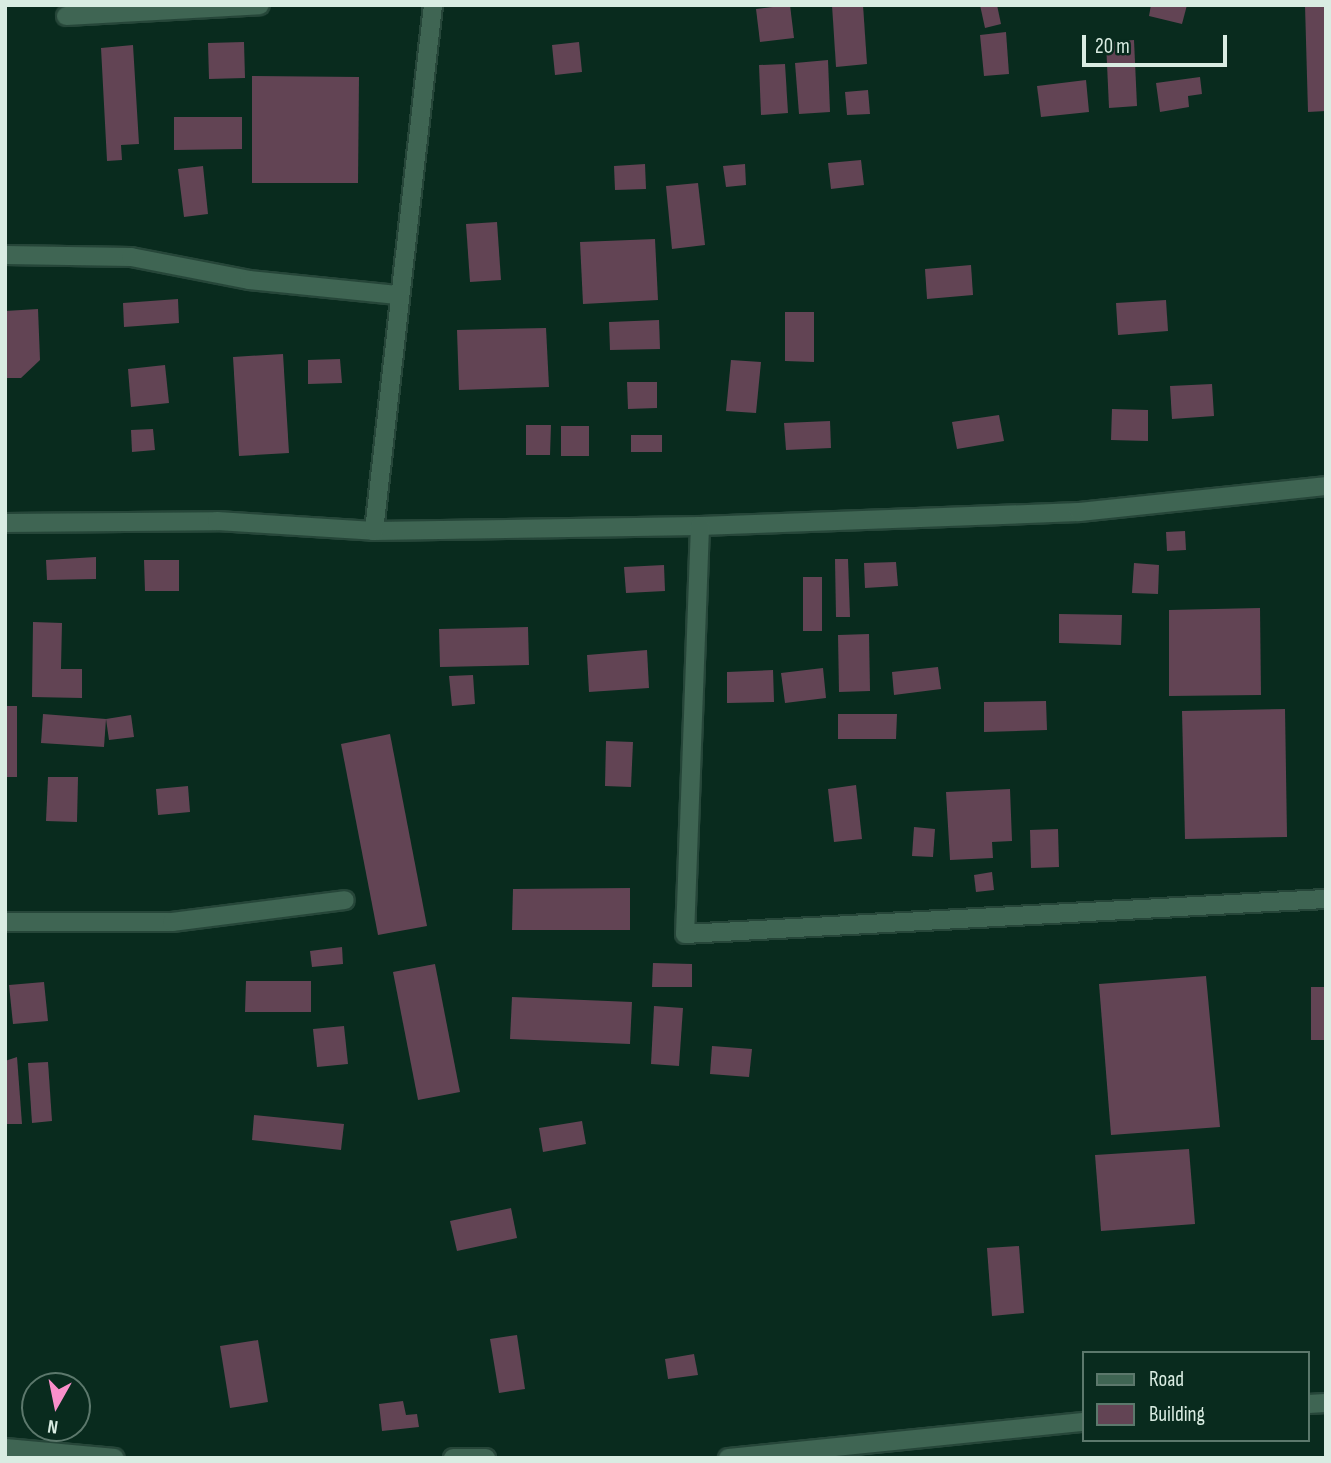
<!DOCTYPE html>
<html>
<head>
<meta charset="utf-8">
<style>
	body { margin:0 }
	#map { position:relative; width:1331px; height:1463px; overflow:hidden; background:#092b1e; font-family:"Sofia Sans Condensed",sans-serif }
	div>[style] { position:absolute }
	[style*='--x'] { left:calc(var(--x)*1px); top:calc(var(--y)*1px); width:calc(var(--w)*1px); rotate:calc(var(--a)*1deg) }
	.building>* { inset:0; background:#624454 }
	.roads { filter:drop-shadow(2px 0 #264639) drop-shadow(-2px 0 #264639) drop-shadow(0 2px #264639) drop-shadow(0 -2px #264639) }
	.street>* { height:18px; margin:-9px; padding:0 9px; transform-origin:9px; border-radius:9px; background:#3f6553 }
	span { translate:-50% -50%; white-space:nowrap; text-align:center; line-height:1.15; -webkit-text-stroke:5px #092b1e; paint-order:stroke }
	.frame { position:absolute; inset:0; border:7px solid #d9ece2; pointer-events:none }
	.legend { position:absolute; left:1082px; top:1351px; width:228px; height:91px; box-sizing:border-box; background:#092b1e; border:2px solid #5c786c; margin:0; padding:9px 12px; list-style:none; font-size:21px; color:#d9ece2 }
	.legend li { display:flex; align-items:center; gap:14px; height:35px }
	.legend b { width:35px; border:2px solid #5c786c }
	.north { position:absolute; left:21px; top:1372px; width:70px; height:70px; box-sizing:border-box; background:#092b1e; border:2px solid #5c786c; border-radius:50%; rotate:189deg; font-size:19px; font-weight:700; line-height:28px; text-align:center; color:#d9ece2 }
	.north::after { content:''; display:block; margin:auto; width:24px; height:32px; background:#f98fca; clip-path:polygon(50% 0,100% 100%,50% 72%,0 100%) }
	.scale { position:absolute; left:1082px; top:35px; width:145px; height:32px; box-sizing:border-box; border:4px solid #d9ece2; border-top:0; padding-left:9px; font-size:21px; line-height:24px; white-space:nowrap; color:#d9ece2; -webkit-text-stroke:5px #092b1e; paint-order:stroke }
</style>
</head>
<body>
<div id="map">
	<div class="building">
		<i style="clip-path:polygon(790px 5px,794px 38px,760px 42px,756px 9px)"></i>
		<i style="clip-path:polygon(832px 5px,863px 5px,867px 64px,836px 67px)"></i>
		<i style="clip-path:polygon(980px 5px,997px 5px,1001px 24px,985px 28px)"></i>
		<i style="clip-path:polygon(1151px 5px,1187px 5px,1182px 24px,1149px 16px)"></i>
		<i style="clip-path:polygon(1305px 5px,1326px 5px,1326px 111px,1308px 112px)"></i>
		<i style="clip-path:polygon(1006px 32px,1009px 74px,984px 76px,980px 35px)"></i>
		<i style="clip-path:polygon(1134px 40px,1137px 106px,1109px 108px,1106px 42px)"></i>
		<i style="clip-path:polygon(244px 42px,245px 78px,209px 79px,208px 43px)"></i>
		<i style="clip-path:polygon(579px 42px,582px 72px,555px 75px,552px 45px)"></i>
		<i style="clip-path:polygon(133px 45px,139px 144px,121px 145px,122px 160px,107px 161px,101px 48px)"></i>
		<i style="clip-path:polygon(828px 60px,830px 112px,799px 114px,795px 63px)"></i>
		<i style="clip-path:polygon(785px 64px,788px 113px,761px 115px,759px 65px)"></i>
		<i style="clip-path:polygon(252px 76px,359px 77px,358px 183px,252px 183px)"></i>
		<i style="clip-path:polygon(1200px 77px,1202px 94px,1188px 96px,1189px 107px,1160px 112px,1156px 83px)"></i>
		<i style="clip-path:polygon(1086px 80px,1089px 112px,1041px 117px,1037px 86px)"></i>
		<i style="clip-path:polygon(868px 90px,870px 114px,847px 115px,845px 92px)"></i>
		<i style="clip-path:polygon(174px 117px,242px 117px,242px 149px,174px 150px)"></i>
		<i style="clip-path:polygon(861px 160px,864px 185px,831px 189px,828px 163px)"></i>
		<i style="clip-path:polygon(645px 164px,646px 189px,615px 190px,614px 166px)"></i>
		<i style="clip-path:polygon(745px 164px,746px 185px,726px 187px,723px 166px)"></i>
		<i style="clip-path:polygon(203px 166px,208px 214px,184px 217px,178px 169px)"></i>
		<i style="clip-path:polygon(698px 183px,705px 245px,672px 249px,666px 186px)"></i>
		<i style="clip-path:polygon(497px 222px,501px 280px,470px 282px,466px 224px)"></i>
		<i style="clip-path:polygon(655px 239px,658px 300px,583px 304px,580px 242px)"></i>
		<i style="clip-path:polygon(971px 265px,973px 295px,927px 299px,925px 269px)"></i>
		<i style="clip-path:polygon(178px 299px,179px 323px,124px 327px,123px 303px)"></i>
		<i style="clip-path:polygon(1166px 300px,1168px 331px,1118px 335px,1116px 303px)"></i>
		<i style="clip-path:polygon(38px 309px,40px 360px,21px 378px,5px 378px,5px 311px)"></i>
		<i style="clip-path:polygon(785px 312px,814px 312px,814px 362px,785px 361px)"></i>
		<i style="clip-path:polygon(659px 320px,660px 349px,610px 350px,609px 322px)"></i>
		<i style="clip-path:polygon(546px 328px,549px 387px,459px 390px,457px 330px)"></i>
		<i style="clip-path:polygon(283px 354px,289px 453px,239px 456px,233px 357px)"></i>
		<i style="clip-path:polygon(340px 359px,342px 383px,308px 384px,308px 360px)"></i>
		<i style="clip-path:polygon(731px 360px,761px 362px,756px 413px,726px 411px)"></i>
		<i style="clip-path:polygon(165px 365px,169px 403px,131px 407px,128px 369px)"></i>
		<i style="clip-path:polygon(627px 382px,657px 382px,657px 408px,628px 409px)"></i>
		<i style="clip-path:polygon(1212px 384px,1214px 416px,1172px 419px,1170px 386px)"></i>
		<i style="clip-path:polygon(1112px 409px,1148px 410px,1148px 441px,1111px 440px)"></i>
		<i style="clip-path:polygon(999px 415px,1004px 441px,957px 449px,952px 422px)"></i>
		<i style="clip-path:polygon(830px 421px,831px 448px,786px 450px,784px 423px)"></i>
		<i style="clip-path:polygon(526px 425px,551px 425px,550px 455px,526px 455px)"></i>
		<i style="clip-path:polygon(561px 426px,589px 426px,589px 456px,561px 456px)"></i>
		<i style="clip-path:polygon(153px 429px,155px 450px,132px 452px,131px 430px)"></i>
		<i style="clip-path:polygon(631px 435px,662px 435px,662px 452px,631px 452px)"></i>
		<i style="clip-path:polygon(1185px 531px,1186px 550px,1167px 551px,1166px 532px)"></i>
		<i style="clip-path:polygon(96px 557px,96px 579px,47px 580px,46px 560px)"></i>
		<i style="clip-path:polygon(835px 559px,848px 559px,850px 617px,836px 617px)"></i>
		<i style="clip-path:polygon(144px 560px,179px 560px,179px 591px,145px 591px)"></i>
		<i style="clip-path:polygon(896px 562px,898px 586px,865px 588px,864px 563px)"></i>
		<i style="clip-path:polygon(1134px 563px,1159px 565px,1158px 594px,1132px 593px)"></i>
		<i style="clip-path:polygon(664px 565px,665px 591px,626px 593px,624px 567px)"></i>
		<i style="clip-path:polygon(803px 577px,822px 577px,822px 631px,803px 631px)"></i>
		<i style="clip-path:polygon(1260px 608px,1261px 695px,1169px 696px,1169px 610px)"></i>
		<i style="clip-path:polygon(1059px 614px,1122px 615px,1121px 645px,1059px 643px)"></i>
		<i style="clip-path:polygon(33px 622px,62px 623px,61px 669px,82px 669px,82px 698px,32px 697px)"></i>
		<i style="clip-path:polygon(528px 627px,529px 665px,440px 667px,439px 629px)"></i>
		<i style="clip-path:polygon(869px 634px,870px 691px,839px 692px,838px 635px)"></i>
		<i style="clip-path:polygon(647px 650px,649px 688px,589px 692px,587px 655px)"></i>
		<i style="clip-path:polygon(938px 667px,941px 689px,894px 695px,892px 672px)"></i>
		<i style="clip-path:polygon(823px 668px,826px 698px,785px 703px,781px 673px)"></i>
		<i style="clip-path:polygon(773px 670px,774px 702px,727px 703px,727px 672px)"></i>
		<i style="clip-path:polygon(473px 675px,475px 704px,452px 706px,449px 676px)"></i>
		<i style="clip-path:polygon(1046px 701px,1047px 730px,984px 732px,984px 702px)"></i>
		<i style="clip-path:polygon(5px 706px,17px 706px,17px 777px,5px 777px)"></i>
		<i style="clip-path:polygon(1285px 709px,1287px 837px,1185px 839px,1182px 711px)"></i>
		<i style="clip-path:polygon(43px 714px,106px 719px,104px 747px,41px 743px)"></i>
		<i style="clip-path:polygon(838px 714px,897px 714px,896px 739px,838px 739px)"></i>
		<i style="clip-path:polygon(131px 715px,134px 737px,109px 740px,106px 719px)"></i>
		<i style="clip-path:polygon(390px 734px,427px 926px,378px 935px,341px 744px)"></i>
		<i style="clip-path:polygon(606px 741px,633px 742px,631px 787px,605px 786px)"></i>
		<i style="clip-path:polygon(48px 777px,78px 777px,77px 822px,46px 821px)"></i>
		<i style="clip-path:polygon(856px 785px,862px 839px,834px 842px,828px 789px)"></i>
		<i style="clip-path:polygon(188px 786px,190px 812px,158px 815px,156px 789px)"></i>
		<i style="clip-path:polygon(1010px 789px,1012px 841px,992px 842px,993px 858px,950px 860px,946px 792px)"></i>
		<i style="clip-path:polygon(914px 827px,935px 829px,933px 857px,912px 856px)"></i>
		<i style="clip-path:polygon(1058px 829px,1059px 867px,1031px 868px,1030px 830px)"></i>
		<i style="clip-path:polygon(992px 872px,994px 890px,976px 892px,974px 875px)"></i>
		<i style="clip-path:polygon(630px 888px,630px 930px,512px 930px,513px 889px)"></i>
		<i style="clip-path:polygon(342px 947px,343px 964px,312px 967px,310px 951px)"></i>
		<i style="clip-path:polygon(653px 963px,692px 964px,692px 987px,652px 987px)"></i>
		<i style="clip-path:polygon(435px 964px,460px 1092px,418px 1100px,393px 972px)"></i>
		<i style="clip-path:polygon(1206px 976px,1220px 1127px,1111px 1135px,1099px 984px)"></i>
		<i style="clip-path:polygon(246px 981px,311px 981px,311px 1012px,245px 1012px)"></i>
		<i style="clip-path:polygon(44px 982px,48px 1021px,13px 1024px,9px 985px)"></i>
		<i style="clip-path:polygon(1311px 987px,1326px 987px,1326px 1040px,1311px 1040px)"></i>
		<i style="clip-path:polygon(512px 997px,632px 1002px,630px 1044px,510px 1039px)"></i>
		<i style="clip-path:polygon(654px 1006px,683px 1008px,679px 1066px,651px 1064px)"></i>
		<i style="clip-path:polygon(344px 1026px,348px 1064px,317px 1067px,313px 1029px)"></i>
		<i style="clip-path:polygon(712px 1046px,752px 1049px,749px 1077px,710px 1074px)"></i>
		<i style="clip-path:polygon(17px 1057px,22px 1124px,7px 1124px,5px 1061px)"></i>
		<i style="clip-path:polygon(48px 1062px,52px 1121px,32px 1123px,28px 1063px)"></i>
		<i style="clip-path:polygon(254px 1115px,344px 1124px,341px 1150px,252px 1140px)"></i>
		<i style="clip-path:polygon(582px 1121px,586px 1144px,543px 1152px,539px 1128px)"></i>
		<i style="clip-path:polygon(1189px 1149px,1195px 1224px,1101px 1231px,1095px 1155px)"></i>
		<i style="clip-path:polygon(511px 1208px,517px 1238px,457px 1251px,450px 1221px)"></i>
		<i style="clip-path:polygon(1019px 1246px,1024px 1313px,992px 1316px,987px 1248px)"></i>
		<i style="clip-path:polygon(517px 1335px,525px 1389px,499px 1393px,490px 1339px)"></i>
		<i style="clip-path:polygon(258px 1340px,268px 1402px,230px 1408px,220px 1346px)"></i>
		<i style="clip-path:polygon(694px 1354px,698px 1375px,668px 1379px,665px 1359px)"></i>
		<i style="clip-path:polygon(403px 1401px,406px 1415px,417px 1414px,419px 1427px,382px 1431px,379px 1404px)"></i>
	</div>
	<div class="roads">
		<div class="street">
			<i style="--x:66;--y:16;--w:194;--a:-3.2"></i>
			<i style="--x:5;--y:255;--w:126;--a:0.9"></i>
			<i style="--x:131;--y:257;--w:120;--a:11"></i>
			<i style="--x:249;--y:280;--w:149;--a:5.8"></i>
			<i style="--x:5;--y:523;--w:212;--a:-0.5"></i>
			<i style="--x:217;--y:521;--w:157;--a:3.6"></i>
			<i style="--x:374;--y:531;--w:326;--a:-0.9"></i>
			<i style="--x:700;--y:526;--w:379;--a:-2.1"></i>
			<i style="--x:1079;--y:512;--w:248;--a:-6"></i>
			<i style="--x:700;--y:526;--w:408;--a:92.1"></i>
			<i style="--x:685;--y:934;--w:642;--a:-3.13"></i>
			<i style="--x:374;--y:531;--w:529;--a:-83.6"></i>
			<i style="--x:5;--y:922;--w:167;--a:0"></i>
			<i style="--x:172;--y:922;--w:174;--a:-7.2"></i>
			<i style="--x:1308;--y:1404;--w:18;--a:-3"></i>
			<i style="--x:5;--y:1448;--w:110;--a:5.2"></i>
			<i style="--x:453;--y:1458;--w:33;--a:0"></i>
			<i style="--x:728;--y:1458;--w:358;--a:-5.8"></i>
		</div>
	</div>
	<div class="frame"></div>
	<ul class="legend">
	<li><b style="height:9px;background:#3f6553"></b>Road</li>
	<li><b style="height:19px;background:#624454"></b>Building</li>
	</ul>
	<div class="north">N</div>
	<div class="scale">20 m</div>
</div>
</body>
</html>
